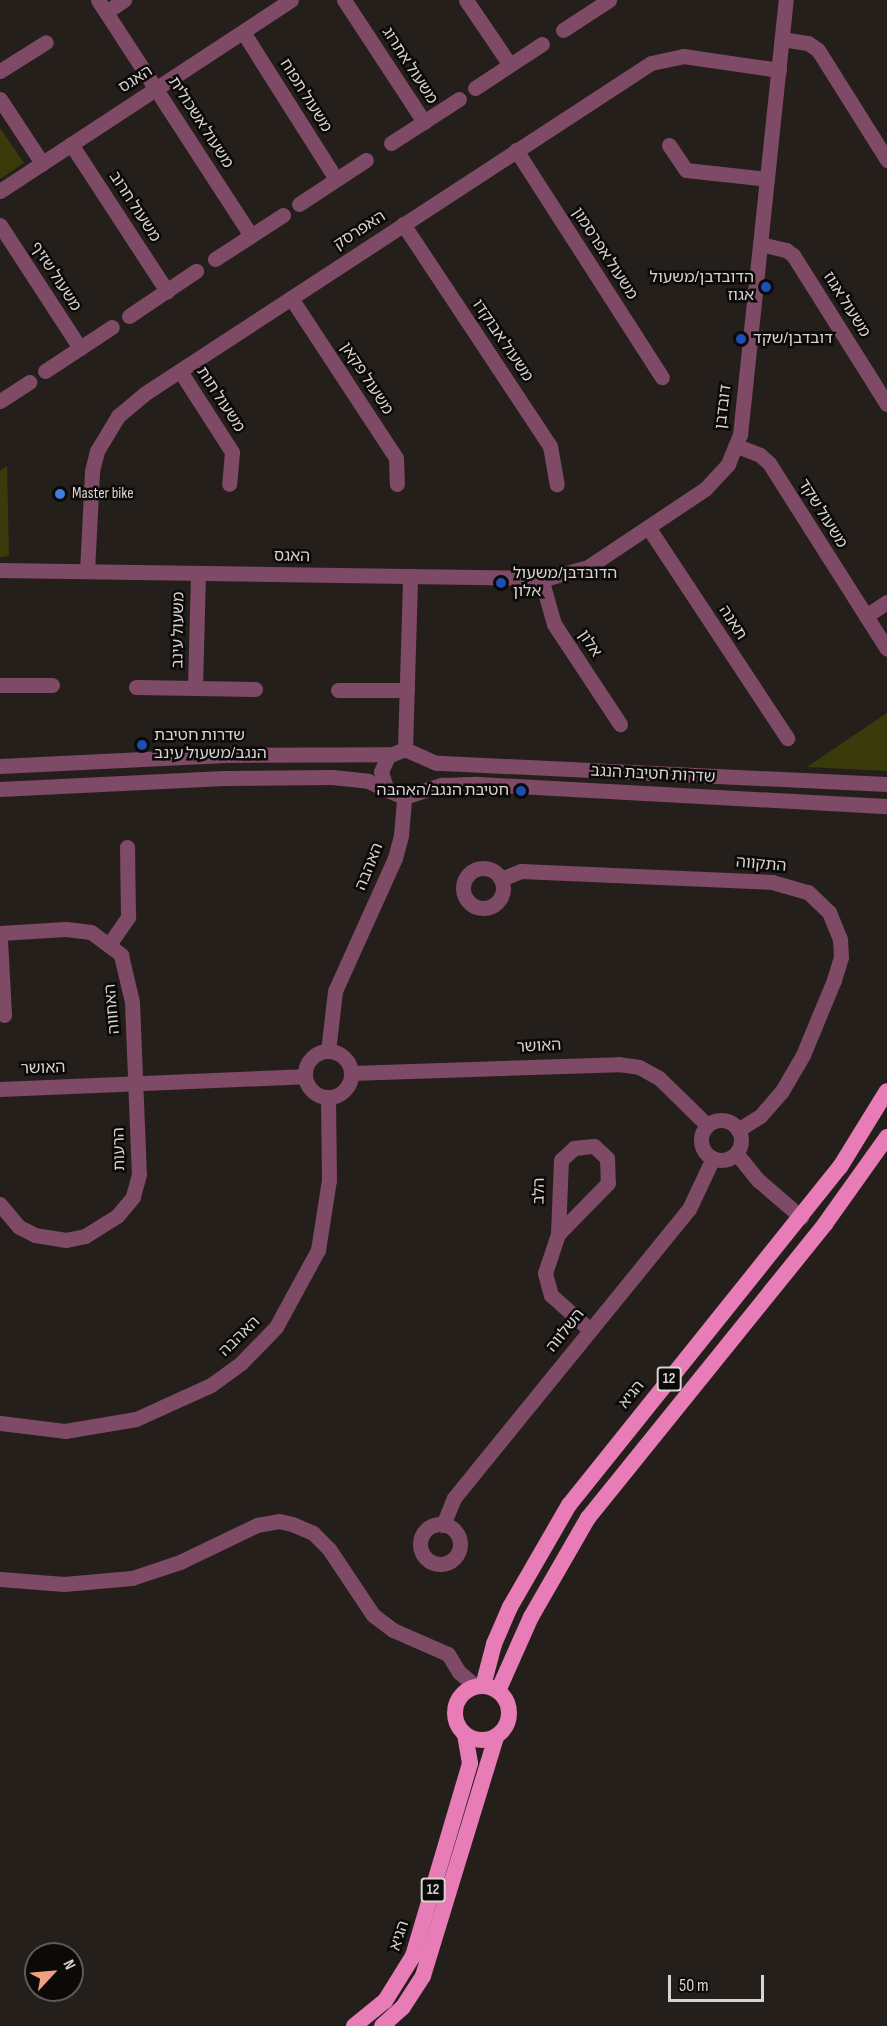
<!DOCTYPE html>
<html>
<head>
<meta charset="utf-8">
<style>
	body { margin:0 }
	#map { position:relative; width:887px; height:2026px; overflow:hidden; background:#251f1c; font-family:"Sofia Sans Condensed","Noto Sans Hebrew",sans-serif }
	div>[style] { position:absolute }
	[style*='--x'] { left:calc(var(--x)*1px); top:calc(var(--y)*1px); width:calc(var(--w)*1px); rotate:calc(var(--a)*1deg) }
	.green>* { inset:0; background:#393c0a }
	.minor>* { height:15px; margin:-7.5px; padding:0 7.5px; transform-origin:7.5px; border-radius:7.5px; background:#7f4a66 }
	.minor>.ring { margin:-7.5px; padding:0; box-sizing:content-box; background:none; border:15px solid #7f4a66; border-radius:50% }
	.tertiary>* { height:15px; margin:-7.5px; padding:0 7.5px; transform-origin:7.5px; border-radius:7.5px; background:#7f4a66 }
	.trunk>* { height:16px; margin:-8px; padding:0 8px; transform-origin:8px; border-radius:8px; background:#e87cb6 }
	.trunk>.ring { margin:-8px; padding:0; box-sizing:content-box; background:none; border:16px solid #e87cb6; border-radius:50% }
	.dots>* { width:16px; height:16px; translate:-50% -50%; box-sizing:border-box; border:3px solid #0c0a09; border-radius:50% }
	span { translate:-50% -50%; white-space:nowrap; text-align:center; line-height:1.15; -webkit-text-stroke:5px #0c0a09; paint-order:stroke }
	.shield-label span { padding:2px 4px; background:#0c0a09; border:2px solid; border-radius:4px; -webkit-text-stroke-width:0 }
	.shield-label { font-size:15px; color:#d7d3d1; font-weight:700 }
	.street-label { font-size:16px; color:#d7d3d1 }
	.poi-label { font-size:16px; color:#d7d3d1 }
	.right { translate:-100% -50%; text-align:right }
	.left { translate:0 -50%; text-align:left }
	.north { position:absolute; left:24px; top:1942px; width:60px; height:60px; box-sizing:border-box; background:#0c0a09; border:2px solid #5d5a59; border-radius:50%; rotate:64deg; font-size:16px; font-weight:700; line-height:24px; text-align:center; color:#d7d3d1 }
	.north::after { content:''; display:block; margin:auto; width:21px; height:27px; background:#f3a081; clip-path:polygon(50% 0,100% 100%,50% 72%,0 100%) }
	.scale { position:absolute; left:668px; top:1975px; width:96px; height:27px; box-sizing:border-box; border:3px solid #d7d3d1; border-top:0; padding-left:8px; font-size:18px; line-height:21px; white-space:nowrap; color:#d7d3d1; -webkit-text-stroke:4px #0c0a09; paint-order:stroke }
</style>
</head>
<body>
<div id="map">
	<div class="green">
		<i style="clip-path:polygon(0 128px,24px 163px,0 179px)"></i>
		<i style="clip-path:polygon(7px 466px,9px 556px,0 557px,0 471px)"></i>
		<i style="clip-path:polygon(887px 713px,887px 771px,807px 767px)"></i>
	</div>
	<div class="minor">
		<i style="--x:98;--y:0;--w:281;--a:57"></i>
		<i style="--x:344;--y:0;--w:146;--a:56.7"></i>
		<i style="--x:466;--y:0;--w:78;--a:55.9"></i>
		<i style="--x:106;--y:12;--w:22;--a:-34"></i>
		<i style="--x:563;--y:30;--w:55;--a:-33.1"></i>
		<i style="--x:243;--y:32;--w:174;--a:57.7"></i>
		<i style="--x:782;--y:39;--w:26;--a:9"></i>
		<i style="--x:808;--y:43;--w:12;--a:35"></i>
		<i style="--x:818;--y:50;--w:130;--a:57.9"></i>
		<i style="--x:0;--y:71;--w:54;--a:-32.2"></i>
		<i style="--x:475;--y:88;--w:80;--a:-33.3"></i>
		<i style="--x:0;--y:99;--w:77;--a:56.7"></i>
		<i style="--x:391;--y:143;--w:81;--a:-32.9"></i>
		<i style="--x:71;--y:144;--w:176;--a:56.9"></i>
		<i style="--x:669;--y:145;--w:30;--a:56"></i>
		<i style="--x:686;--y:170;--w:81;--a:6.3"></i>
		<i style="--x:516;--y:150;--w:270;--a:57.3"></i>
		<i style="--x:0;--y:191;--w:348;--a:-33.3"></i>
		<i style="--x:299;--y:204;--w:80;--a:-33.3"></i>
		<i style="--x:403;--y:224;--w:266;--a:56.5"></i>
		<i style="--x:550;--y:446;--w:39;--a:80"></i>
		<i style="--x:0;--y:225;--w:147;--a:57"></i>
		<i style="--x:760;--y:244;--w:27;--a:13"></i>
		<i style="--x:786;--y:250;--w:9;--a:36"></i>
		<i style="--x:793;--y:255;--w:176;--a:57.8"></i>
		<i style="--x:215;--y:259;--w:81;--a:-32.9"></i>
		<i style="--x:291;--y:298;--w:191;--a:56.7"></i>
		<i style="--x:396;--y:458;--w:26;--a:88"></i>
		<i style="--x:129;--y:316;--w:81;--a:-33.9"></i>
		<i style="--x:45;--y:371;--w:80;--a:-33.3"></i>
		<i style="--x:180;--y:371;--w:96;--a:57.3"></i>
		<i style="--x:232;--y:452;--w:32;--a:95"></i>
		<i style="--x:0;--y:401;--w:35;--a:-33"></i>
		<i style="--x:737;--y:446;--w:25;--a:21"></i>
		<i style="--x:760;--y:455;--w:12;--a:42"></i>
		<i style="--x:769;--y:463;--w:220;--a:57.6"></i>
		<i style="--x:648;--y:527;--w:253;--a:56.6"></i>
		<i style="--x:0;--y:570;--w:548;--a:0.84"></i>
		<i style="--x:548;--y:578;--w:41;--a:-15.4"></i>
		<i style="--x:588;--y:567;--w:141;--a:-33.7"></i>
		<i style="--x:705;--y:489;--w:34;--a:-47"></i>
		<i style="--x:728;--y:464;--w:31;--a:-68"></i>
		<i style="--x:740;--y:435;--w:437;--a:-84"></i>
		<i style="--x:87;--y:571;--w:100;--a:-87.1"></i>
		<i style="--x:92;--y:471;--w:21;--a:-76"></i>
		<i style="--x:97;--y:451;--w:41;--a:-59"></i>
		<i style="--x:118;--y:416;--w:34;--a:-40"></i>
		<i style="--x:144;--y:394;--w:605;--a:-33.14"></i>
		<i style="--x:651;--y:63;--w:33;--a:-12"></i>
		<i style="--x:683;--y:56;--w:97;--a:8.3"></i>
		<i style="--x:541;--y:578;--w:48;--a:74.2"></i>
		<i style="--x:554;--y:624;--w:120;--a:56.6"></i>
		<i style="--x:866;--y:616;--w:25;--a:-34"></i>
		<i style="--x:0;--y:685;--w:52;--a:0"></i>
		<i style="--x:136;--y:687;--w:119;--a:1"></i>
		<i style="--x:195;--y:688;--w:115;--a:-88.5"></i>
		<i style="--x:338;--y:690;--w:69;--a:0"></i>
		<i style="--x:405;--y:749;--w:173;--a:-88.3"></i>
		<i class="ring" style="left:463px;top:868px;width:25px;height:25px"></i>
		<i style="--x:501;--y:879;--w:22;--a:-22"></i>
		<i style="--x:521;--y:871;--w:251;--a:2.5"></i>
		<i style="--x:772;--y:882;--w:37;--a:16"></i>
		<i style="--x:808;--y:892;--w:29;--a:44"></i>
		<i style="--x:829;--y:912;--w:29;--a:68"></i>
		<i style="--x:840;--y:939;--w:18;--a:87"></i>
		<i style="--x:841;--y:957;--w:24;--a:107"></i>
		<i style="--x:834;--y:980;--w:81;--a:112.5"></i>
		<i style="--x:803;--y:1055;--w:42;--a:120.3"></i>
		<i style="--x:782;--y:1091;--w:33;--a:131"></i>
		<i style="--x:760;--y:1116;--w:26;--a:148"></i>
		<i style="--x:0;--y:933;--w:66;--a:-3.5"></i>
		<i style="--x:66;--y:929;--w:25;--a:7"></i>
		<i style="--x:91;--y:932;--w:38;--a:37"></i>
		<i style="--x:121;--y:955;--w:48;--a:76.8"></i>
		<i style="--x:132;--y:1002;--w:172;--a:87.7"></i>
		<i style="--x:139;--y:1174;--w:24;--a:105"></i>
		<i style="--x:133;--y:1197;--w:25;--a:130"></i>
		<i style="--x:117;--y:1216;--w:38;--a:148"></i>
		<i style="--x:85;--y:1236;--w:19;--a:168"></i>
		<i style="--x:66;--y:1240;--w:31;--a:-171"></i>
		<i style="--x:35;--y:1235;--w:18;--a:-153"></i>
		<i style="--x:19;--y:1227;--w:30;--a:-130"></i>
		<i style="--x:0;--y:940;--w:75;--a:86.9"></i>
		<i style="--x:110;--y:943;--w:32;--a:-55"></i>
		<i style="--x:128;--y:917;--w:70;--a:-90.8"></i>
		<i class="ring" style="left:305px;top:1051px;width:31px;height:31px"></i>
		<i style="--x:328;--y:1051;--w:60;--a:-83.3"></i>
		<i style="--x:335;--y:991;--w:146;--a:-65.7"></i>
		<i style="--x:395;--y:858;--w:24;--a:-75"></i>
		<i style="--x:401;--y:835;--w:38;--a:-85"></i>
		<i style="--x:351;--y:1073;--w:267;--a:-1.9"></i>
		<i style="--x:618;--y:1064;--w:21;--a:8"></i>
		<i style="--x:639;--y:1067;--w:23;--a:29"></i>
		<i style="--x:659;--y:1078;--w:67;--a:44.4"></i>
		<i style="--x:0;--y:1089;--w:304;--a:-2.4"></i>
		<i class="ring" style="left:701px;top:1120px;width:25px;height:25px"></i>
		<i style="--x:736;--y:1153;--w:35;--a:51"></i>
		<i style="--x:758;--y:1180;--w:57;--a:40.7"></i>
		<i style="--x:558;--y:1234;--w:74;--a:-87.7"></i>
		<i style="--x:561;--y:1160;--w:18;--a:-43"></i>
		<i style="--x:574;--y:1148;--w:20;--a:-6"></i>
		<i style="--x:594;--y:1146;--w:18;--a:43"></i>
		<i style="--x:607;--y:1158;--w:25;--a:88"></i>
		<i style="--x:608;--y:1183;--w:71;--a:134.4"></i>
		<i style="--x:558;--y:1234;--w:41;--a:108.4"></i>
		<i style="--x:545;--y:1273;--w:23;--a:75"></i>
		<i style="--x:551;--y:1295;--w:52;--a:41.9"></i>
		<i style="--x:0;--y:1423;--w:65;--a:7"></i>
		<i style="--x:65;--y:1431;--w:72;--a:-9.6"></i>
		<i style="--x:136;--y:1419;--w:82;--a:-24.4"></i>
		<i style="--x:211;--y:1385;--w:37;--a:-36"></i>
		<i style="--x:241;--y:1363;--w:50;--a:-45.8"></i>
		<i style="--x:276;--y:1327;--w:88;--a:-61.4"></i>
		<i style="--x:318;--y:1250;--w:71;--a:-81.1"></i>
		<i style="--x:329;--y:1180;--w:82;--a:-90.7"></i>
		<i class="ring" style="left:420px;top:1524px;width:25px;height:25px"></i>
		<i style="--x:443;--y:1525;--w:29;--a:-68"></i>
		<i style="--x:454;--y:1498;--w:372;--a:-50.9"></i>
		<i style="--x:689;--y:1209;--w:56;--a:-64.8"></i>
		<i style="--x:0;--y:1579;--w:64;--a:4.5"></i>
		<i style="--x:64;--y:1584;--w:68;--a:-5"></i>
		<i style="--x:132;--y:1578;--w:51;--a:-18.4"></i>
		<i style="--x:180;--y:1562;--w:85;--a:-25.7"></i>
		<i style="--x:257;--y:1525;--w:22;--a:-10"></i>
		<i style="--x:279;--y:1521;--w:13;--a:13"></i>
		<i style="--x:292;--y:1524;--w:23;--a:23"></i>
		<i style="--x:313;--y:1533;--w:23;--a:45"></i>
		<i style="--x:329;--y:1549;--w:79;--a:56.3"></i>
		<i style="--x:373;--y:1615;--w:25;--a:37"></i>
		<i style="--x:393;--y:1630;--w:60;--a:23.6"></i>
		<i style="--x:448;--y:1654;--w:21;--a:59"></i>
		<i style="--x:459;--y:1672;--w:21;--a:41"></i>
	</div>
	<div class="tertiary">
		<i style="--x:0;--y:766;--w:225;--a:-2.8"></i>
		<i style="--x:225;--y:755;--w:166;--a:-0.3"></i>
		<i style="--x:887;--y:784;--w:451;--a:-177.3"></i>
		<i style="--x:436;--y:763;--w:34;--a:-156"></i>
		<i style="--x:405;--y:749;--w:18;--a:158"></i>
		<i style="--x:388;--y:756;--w:17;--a:114"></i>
		<i style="--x:381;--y:772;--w:19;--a:72"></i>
		<i style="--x:387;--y:790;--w:18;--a:22"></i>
		<i style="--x:404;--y:797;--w:40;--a:-18"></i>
		<i style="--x:442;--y:785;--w:36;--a:-2"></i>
		<i style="--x:478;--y:784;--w:410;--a:3.1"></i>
		<i style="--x:0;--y:789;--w:224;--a:-2.8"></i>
		<i style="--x:224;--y:778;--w:108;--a:-0.5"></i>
		<i style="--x:332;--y:777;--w:36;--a:6"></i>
		<i style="--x:368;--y:781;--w:21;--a:25"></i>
	</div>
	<div class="trunk">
		<i class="ring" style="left:455px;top:1686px;width:38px;height:38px"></i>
		<i style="--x:483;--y:1686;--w:43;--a:-75.3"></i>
		<i style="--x:494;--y:1644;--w:40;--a:-66.6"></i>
		<i style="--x:510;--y:1607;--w:118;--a:-60"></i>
		<i style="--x:569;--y:1505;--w:433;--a:-51.3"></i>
		<i style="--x:840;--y:1167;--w:89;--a:-58.3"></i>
		<i style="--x:498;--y:1691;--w:81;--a:-66"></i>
		<i style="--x:531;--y:1617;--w:114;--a:-60.1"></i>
		<i style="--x:588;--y:1518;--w:378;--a:-51.1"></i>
		<i style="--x:825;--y:1224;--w:107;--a:-54.5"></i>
		<i style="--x:354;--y:2026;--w:40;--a:-39"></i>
		<i style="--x:385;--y:2001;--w:53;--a:-58.1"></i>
		<i style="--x:413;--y:1956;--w:201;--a:-73.5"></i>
		<i style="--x:470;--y:1763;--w:28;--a:-100"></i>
		<i style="--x:382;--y:2026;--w:28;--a:-42"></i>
		<i style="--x:403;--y:2007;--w:37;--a:-57"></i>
		<i style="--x:423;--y:1976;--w:250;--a:-73"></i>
	</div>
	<div class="dots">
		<i style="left:766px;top:287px;background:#1a4fb4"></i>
		<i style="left:741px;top:339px;background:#1a4fb4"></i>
		<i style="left:60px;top:494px;background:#3f7fe0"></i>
		<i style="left:501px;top:583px;background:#1a4fb4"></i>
		<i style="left:142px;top:745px;background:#1a4fb4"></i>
		<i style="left:521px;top:791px;background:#1a4fb4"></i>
	</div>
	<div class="shield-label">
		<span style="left:669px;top:1379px">12</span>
		<span style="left:433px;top:1890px">12</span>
	</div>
	<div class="street-label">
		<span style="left:409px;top:66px;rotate:57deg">משעול אתרוג</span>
		<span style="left:136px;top:80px;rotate:-33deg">האגס</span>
		<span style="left:305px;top:96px;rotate:58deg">משעול תפוח</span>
		<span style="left:200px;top:123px;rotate:57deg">משעול אשכולית</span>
		<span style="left:134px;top:207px;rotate:57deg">משעול חרוב</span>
		<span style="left:360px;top:231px;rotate:-33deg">האפרסק</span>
		<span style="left:604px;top:254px;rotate:57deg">משעול אפרסמון</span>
		<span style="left:55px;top:277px;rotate:57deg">משעול שזיף</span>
		<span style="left:846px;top:305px;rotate:58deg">משעול אגוז</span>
		<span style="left:502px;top:341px;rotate:56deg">משעול אבוקדו</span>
		<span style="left:366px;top:379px;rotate:57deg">משעול פקאן</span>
		<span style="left:220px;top:400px;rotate:57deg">משעול תות</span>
		<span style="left:724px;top:407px;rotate:-83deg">דובדבן</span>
		<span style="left:822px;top:514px;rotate:58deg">משעול שקד</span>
		<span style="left:292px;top:557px;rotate:1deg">האגס</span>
		<span style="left:732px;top:623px;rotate:57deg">תאנה</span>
		<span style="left:179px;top:630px;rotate:-89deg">משעול עינב</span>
		<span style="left:589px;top:644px;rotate:56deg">אלון</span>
		<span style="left:653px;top:775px;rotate:3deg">שדרות חטיבת הנגב</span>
		<span style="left:761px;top:865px;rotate:5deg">התקווה</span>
		<span style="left:370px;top:867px;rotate:-68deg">האהבה</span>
		<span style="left:113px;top:1009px;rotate:-95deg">האחווה</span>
		<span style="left:539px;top:1047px;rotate:-3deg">האושר</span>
		<span style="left:43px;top:1069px;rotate:-2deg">האושר</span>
		<span style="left:120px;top:1149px;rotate:-91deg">הרעות</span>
		<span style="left:540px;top:1191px;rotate:-89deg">הלב</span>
		<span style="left:566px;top:1331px;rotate:-51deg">השלווה</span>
		<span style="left:240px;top:1337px;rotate:-44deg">האהבה</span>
		<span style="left:632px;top:1395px;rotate:-51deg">הגיא</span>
		<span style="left:400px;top:1936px;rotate:-72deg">הגיא</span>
	</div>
	<div class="poi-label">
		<span class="right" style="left:754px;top:287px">הדובדבן/משעול<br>אגוז</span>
		<span class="left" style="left:753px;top:339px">דובדבן/שקד</span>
		<span class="left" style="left:72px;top:494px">Master bike</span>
		<span class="left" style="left:513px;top:583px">הדובדבן/משעול<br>אלון</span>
		<span class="left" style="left:154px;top:745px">שדרות חטיבת<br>הנגב/משעול עינב</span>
		<span class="right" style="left:509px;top:791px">חטיבת הנגב/האהבה</span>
	</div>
	<div class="north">N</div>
	<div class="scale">50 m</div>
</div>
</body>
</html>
